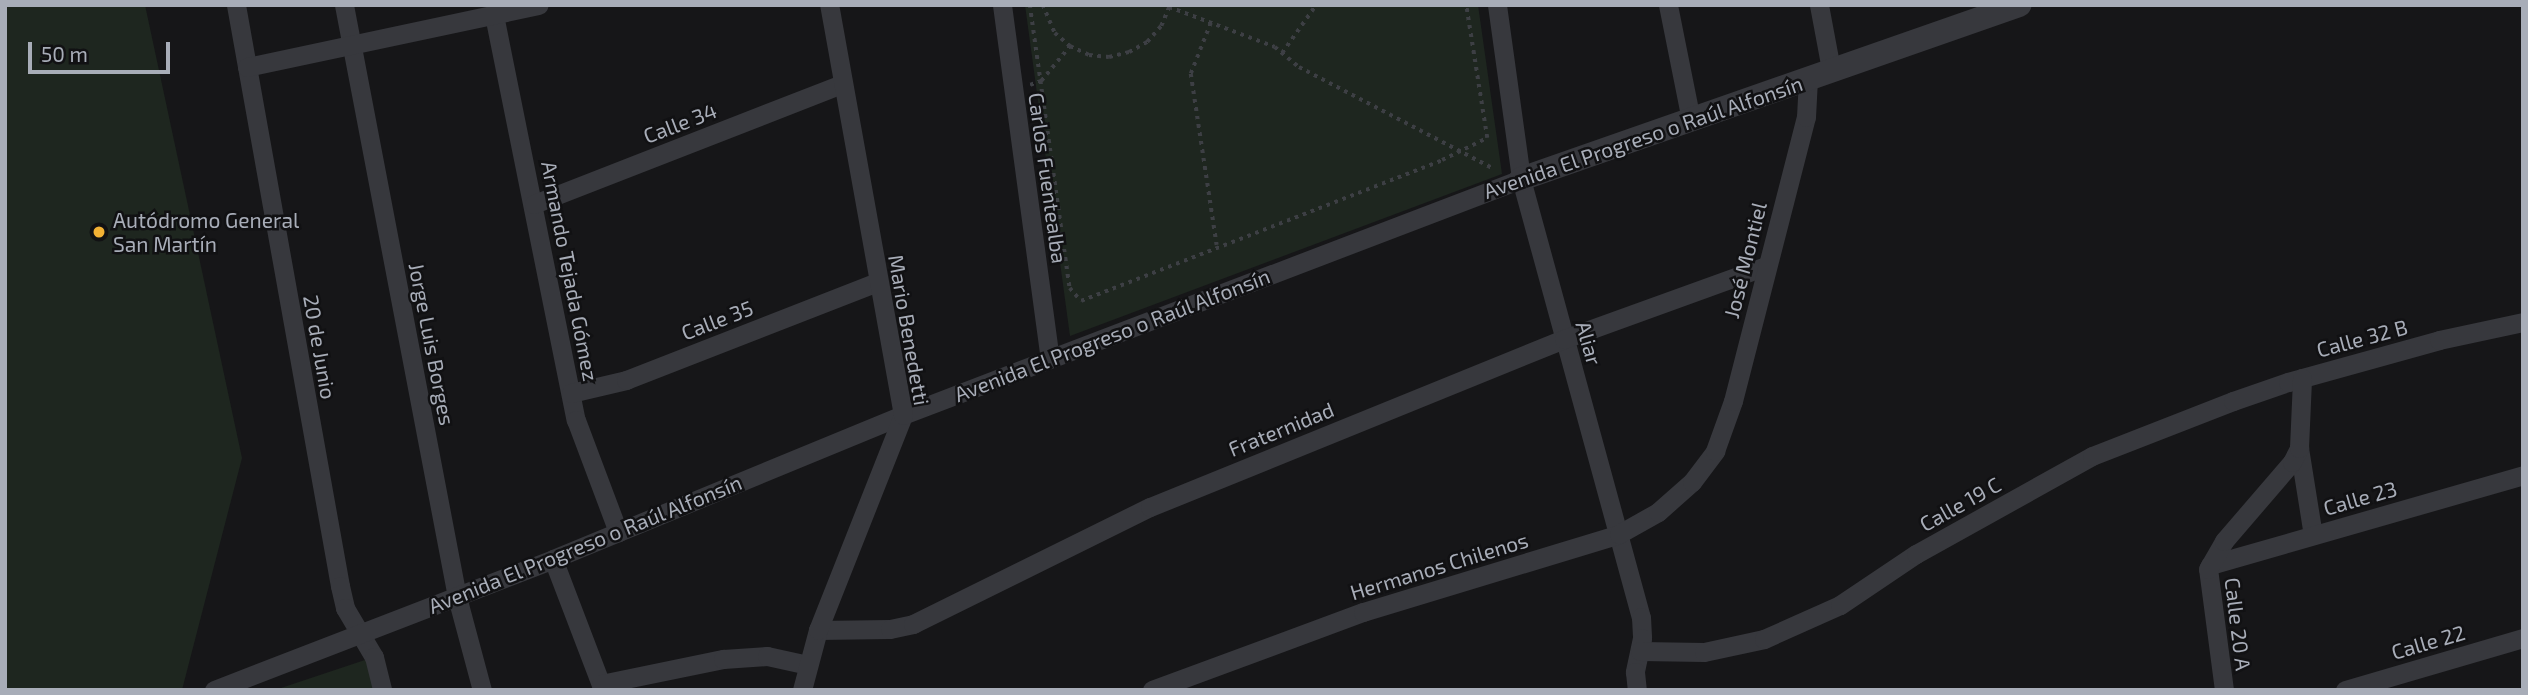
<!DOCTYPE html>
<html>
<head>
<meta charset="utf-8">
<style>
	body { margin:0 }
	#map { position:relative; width:2528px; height:695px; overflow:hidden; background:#161618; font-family:"Exo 2",sans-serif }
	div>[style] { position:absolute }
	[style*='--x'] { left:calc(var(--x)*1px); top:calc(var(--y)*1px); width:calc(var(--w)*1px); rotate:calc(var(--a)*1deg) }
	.green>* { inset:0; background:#1e261f }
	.path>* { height:3.5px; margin-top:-1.75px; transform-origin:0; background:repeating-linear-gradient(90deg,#3d3f44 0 3.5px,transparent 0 8.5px) }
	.minor>* { height:19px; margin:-9.5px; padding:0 9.5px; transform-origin:9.5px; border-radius:9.5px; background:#37383d }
	.tertiary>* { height:24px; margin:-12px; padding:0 12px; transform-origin:12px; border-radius:12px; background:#37383d }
	.dots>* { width:19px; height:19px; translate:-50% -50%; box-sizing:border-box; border:4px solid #111113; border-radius:50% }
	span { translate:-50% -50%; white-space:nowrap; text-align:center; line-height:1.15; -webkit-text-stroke:5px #111113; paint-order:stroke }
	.street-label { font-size:21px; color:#a8adb8 }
	.poi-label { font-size:21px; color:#a8adb8 }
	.left { translate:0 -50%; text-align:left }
	.frame { position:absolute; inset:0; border:7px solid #a8adb8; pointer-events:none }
	.scale { position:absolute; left:28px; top:42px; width:142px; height:32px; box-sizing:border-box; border:4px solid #a8adb8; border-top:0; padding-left:9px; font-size:21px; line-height:24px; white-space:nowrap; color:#a8adb8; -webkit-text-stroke:5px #111113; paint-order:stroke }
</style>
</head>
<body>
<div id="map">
	<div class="green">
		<i style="clip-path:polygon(5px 5px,145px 5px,242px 458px,182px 690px,5px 690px)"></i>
		<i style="clip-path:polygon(1025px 5px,1478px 5px,1502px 174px,1070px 336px)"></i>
		<i style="clip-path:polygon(374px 657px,381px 690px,275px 690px)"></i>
	</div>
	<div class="path">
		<i style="--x:1030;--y:5;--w:286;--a:82"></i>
		<i style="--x:1070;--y:288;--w:17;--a:50"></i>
		<i style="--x:1081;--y:301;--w:388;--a:-21.3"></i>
		<i style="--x:1442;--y:160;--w:50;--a:-26.1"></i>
		<i style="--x:1487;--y:138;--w:135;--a:-99"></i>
		<i style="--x:1043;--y:5;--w:30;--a:67"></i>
		<i style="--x:1055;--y:33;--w:20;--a:41"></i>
		<i style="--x:1070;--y:46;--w:21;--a:25"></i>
		<i style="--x:1089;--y:55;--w:20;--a:6"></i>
		<i style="--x:1109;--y:57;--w:21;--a:-14"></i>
		<i style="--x:1129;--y:52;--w:21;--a:-29"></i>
		<i style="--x:1147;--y:42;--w:21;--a:-49"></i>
		<i style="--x:1161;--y:26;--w:21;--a:-67"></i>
		<i style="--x:1169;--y:7;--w:113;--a:20.7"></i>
		<i style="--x:1275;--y:47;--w:31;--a:40"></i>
		<i style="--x:1299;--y:67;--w:220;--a:27.6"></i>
		<i style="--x:1211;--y:23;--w:55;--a:111.4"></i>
		<i style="--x:1191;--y:74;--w:173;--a:81.4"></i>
		<i style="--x:1282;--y:53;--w:59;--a:-54.7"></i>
		<i style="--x:1030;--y:85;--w:12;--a:-20"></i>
		<i style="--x:1041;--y:81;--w:45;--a:-50.4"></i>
	</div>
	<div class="minor">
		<i style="--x:236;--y:5;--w:590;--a:79.85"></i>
		<i style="--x:340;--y:586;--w:23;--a:77"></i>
		<i style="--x:345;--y:608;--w:57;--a:59.4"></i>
		<i style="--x:374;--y:657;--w:34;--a:76"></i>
		<i style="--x:344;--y:5;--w:603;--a:79.19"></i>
		<i style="--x:457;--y:597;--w:96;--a:75"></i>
		<i style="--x:1002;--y:5;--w:356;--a:82.3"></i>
		<i style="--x:1497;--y:5;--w:176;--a:82.1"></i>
		<i style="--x:1521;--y:179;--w:454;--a:74.7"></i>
		<i style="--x:1641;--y:617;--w:21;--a:87"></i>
		<i style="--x:1642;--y:638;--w:35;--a:102"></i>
		<i style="--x:1635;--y:672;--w:18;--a:84"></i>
		<i style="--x:1668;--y:5;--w:117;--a:78.7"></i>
		<i style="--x:1819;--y:5;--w:65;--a:79.4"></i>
		<i style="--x:494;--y:15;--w:413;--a:78.6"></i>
		<i style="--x:576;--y:420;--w:120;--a:69.4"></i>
		<i style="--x:247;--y:67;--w:298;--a:-12"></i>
		<i style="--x:534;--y:204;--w:331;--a:-21.3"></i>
		<i style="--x:571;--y:393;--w:57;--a:-13.3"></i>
		<i style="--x:626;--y:380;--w:270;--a:-21.3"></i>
		<i style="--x:2299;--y:448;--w:88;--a:80.9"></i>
		<i style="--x:553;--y:559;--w:140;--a:69.1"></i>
		<i style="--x:2210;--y:565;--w:326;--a:-16"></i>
		<i style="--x:818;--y:630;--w:72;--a:-0.8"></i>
		<i style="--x:890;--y:629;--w:24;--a:-12"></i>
		<i style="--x:913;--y:624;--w:264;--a:-26.3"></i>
		<i style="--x:1150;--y:507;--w:447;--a:-22.1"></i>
		<i style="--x:1564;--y:339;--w:215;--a:-19.9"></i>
		<i style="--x:1640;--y:651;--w:64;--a:0.9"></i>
		<i style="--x:1704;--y:652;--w:61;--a:-12.2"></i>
		<i style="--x:1764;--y:639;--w:83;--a:-24.1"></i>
		<i style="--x:1840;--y:605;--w:92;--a:-33.9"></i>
		<i style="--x:1916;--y:554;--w:201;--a:-29.1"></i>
		<i style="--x:2092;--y:456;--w:151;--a:-21.3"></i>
		<i style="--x:2233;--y:401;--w:58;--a:-19.1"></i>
		<i style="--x:2288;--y:382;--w:157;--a:-15.5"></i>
		<i style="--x:2439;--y:340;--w:86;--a:-12.1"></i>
		<i style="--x:601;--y:684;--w:125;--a:-11.6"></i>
		<i style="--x:723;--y:659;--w:44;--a:-3.9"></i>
		<i style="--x:767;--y:656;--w:42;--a:12.4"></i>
		<i style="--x:214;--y:690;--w:363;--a:-21.1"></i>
		<i style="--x:553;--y:559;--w:378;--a:-22.4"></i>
		<i style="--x:903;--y:415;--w:662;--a:-20.9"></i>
		<i style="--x:802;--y:690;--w:62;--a:-75.1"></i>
		<i style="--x:818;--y:630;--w:231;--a:-68.4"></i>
		<i style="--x:903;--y:415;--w:417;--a:-100.2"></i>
		<i style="--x:1152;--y:690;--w:225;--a:-20.3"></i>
		<i style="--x:1363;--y:612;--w:268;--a:-16.9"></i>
		<i style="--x:1619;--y:534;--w:45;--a:-29.4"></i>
		<i style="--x:1658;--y:512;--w:45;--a:-41.4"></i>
		<i style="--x:1692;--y:482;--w:39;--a:-53"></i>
		<i style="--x:1715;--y:451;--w:53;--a:-70.2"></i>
		<i style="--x:1733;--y:401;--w:293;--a:-75.6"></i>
		<i style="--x:1806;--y:117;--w:38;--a:-87"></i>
		<i style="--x:2224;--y:690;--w:122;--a:-97.5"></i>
		<i style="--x:2208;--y:569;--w:32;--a:-60"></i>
		<i style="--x:2224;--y:541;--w:104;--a:-49.3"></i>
		<i style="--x:2292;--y:462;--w:16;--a:-63"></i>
		<i style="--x:2299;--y:448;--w:70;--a:-87.5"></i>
		<i style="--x:2345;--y:690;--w:185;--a:-16.3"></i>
	</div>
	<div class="tertiary">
		<i style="--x:1521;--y:179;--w:528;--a:-19.26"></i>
	</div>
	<div class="dots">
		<i style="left:99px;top:232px;background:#f2b134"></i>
	</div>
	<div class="street-label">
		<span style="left:680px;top:123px;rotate:-21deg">Calle 34</span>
		<span style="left:1643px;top:137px;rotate:-19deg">Avenida El Progreso o Raúl Alfonsín</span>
		<span style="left:1048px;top:178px;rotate:82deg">Carlos Fuentealba</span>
		<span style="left:1745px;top:260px;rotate:-76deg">José Montiel</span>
		<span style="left:570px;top:271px;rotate:79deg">Armando Tejada Gómez</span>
		<span style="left:717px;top:320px;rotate:-21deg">Calle 35</span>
		<span style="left:909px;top:330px;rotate:80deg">Mario Benedetti</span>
		<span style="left:1112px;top:335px;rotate:-21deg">Avenida El Progreso o Raúl Alfonsín</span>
		<span style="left:2362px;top:338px;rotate:-15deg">Calle 32 B</span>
		<span style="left:1589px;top:343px;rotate:74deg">Aliar</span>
		<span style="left:432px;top:344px;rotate:79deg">Jorge Luis Borges</span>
		<span style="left:320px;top:347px;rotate:80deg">20 de Junio</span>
		<span style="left:1281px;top:429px;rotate:-22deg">Fraternidad</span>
		<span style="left:2360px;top:498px;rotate:-16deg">Calle 23</span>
		<span style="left:1960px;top:504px;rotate:-29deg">Calle 19 C</span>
		<span style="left:585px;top:544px;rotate:-22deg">Avenida El Progreso o Raúl Alfonsín</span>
		<span style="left:1439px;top:566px;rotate:-17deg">Hermanos Chilenos</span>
		<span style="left:2238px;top:624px;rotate:83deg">Calle 20 A</span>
		<span style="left:2428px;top:642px;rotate:-16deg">Calle 22</span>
	</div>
	<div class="poi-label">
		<span class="left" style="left:113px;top:232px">Autódromo General<br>San Martín</span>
	</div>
	<div class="frame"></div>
	<div class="scale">50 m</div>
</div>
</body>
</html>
